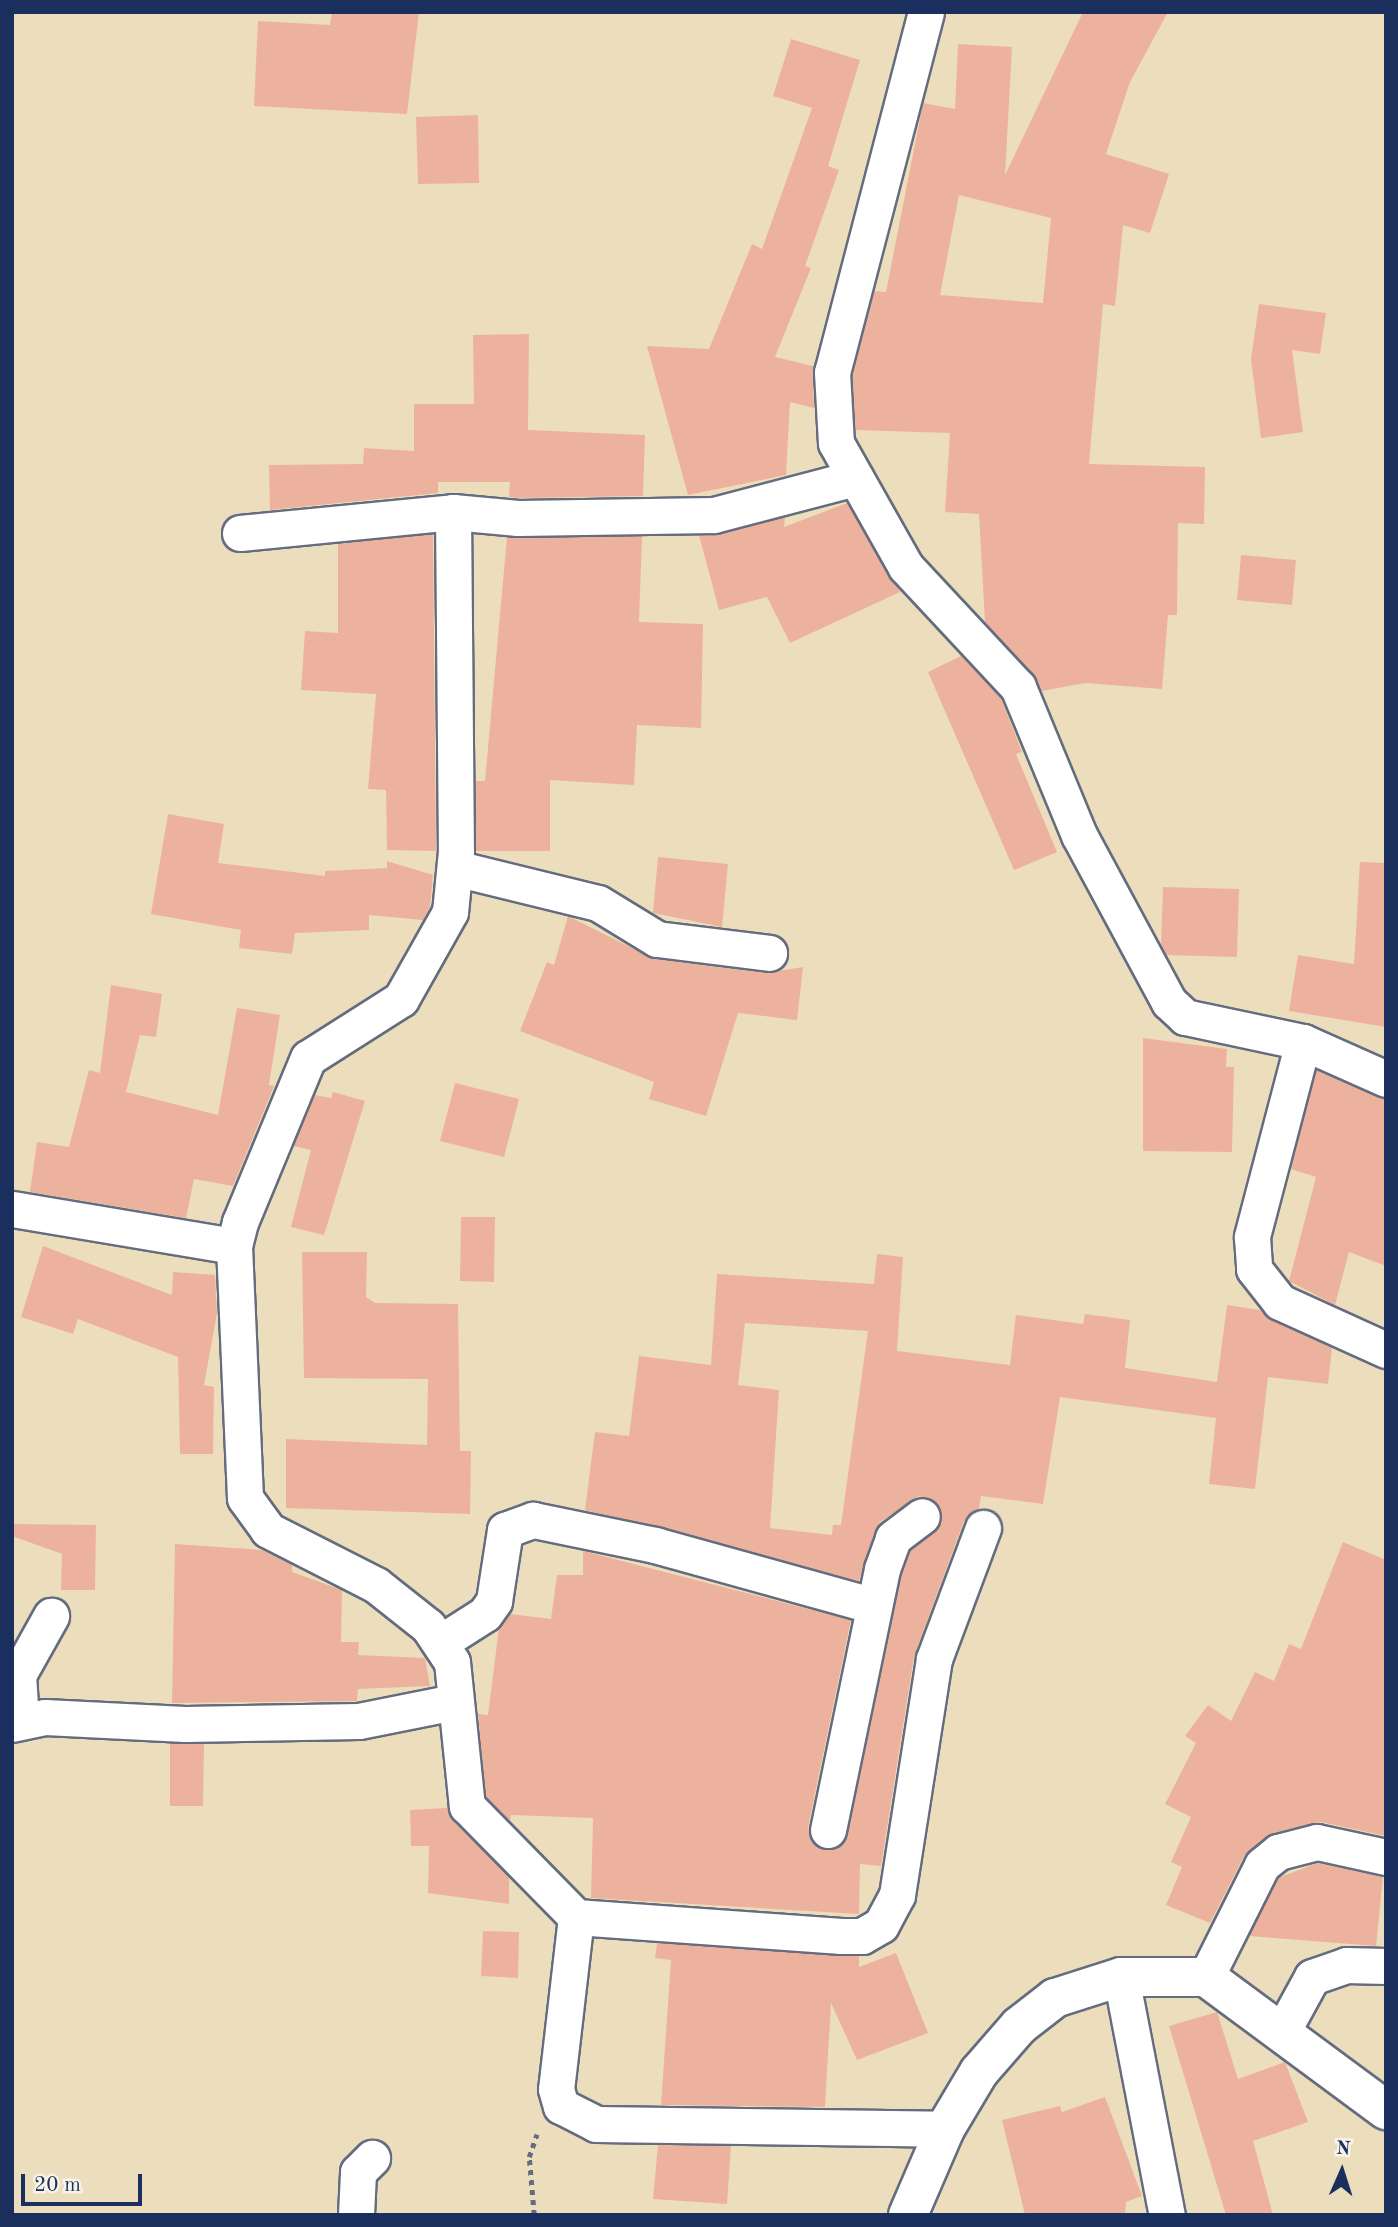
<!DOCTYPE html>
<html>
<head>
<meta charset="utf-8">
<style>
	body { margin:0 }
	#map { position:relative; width:1398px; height:2227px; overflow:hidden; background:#ecdebc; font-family:"Old Standard TT",serif }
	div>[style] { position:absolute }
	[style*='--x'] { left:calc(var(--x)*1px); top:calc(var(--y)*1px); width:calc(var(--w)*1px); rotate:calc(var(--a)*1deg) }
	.building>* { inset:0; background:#edb29e }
	.path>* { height:4.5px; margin-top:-2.25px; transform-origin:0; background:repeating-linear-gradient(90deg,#646c7f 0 5px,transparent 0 10px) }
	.roads { filter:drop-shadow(2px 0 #646c7f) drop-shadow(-2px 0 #646c7f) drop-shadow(0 2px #646c7f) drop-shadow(0 -2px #646c7f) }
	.street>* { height:35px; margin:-17.5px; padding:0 17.5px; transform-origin:17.5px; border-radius:17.5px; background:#fff }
	.secondary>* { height:38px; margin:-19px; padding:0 19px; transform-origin:19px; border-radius:19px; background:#fff }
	span { translate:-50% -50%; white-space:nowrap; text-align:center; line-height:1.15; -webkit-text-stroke:6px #f7f3e8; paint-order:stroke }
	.frame { position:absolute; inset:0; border:14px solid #1b2f5e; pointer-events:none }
	.north { position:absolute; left:1307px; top:2136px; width:70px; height:70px; -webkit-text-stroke:5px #f7f3e8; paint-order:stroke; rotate:3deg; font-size:19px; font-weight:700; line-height:28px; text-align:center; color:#1b2f5e }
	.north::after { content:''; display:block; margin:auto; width:24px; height:32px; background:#1b2f5e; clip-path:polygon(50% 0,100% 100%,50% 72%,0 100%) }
	.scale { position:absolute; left:21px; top:2174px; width:121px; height:32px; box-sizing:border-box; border:4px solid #1b2f5e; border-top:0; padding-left:9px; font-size:21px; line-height:24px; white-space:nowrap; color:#1b2f5e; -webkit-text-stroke:5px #f7f3e8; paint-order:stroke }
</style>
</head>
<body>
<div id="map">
	<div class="building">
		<i style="clip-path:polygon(332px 12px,419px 12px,407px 114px,254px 106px,258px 21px,330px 25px)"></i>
		<i style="clip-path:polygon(evenodd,1083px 12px,1168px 12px,1130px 82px,1106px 154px,1169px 174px,1150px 233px,1123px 225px,1115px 306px,1103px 304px,1089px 464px,1205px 467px,1204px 524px,1178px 523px,1177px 615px,1168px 615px,1162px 689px,1085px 683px,1042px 691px,985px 622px,979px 514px,945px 512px,950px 433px,855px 430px,852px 375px,874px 291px,886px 292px,923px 103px,955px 109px,958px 44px,1012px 47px,1005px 175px,1083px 12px,959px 195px,1051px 218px,1043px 303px,940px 295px,959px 195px)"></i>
		<i style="clip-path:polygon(791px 39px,860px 60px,828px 166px,839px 170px,805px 266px,811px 268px,775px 357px,813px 366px,814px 408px,790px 402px,786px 475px,688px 495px,647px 346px,709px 349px,752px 244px,762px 249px,812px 108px,773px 96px)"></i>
		<i style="clip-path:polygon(478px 115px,479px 183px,418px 184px,416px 117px)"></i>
		<i style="clip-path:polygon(1259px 304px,1326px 313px,1320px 354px,1292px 350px,1303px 432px,1261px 438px,1251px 359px)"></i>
		<i style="clip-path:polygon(529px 334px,528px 430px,645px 435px,643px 496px,519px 498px,509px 497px,510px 482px,438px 482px,438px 493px,270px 510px,269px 465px,363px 464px,364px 448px,414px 451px,414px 404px,474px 404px,473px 335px)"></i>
		<i style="clip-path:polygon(847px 503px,900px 592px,790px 643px,767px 597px,719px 610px,699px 535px,785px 517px,784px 527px)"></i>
		<i style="clip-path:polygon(433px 534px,436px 851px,387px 850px,386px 790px,368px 789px,376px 694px,301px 690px,305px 631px,338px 633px,338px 544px)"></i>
		<i style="clip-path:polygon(642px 536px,639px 622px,703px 624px,701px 728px,637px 725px,634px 785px,550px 780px,550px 851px,476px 851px,476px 781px,485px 781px,507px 537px)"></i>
		<i style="clip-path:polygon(1241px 555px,1296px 560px,1292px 605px,1237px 600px)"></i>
		<i style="clip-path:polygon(961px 656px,1001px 698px,1022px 752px,1016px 754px,1057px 852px,1014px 870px,928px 672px)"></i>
		<i style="clip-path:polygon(168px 814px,224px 824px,218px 863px,325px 876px,325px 871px,387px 868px,387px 861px,433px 875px,430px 906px,423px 920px,369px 915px,369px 930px,295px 933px,292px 954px,239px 948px,241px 930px,151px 914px)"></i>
		<i style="clip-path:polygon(658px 857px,728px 864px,722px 927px,653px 913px)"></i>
		<i style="clip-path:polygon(1360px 862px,1386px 863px,1386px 1027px,1289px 1011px,1298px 955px,1354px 964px)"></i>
		<i style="clip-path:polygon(1163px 887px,1239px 889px,1237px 957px,1167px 955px,1161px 945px)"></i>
		<i style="clip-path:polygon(568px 916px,654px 959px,766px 973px,803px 967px,797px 1020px,738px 1013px,706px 1116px,649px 1099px,654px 1082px,520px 1031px,547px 962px,554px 965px)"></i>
		<i style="clip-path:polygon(111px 985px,162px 994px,156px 1037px,140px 1035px,126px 1092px,218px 1115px,237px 1008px,280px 1015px,269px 1085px,274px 1086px,233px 1186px,194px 1179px,186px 1218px,30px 1192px,37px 1142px,69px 1147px,89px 1070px,100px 1073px)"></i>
		<i style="clip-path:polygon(1143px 1038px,1227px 1049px,1226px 1067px,1234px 1067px,1232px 1152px,1143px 1151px)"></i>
		<i style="clip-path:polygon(1316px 1070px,1386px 1099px,1386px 1266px,1349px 1252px,1335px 1305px,1289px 1281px,1316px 1177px,1291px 1169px)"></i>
		<i style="clip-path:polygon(455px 1083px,519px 1099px,504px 1157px,440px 1141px)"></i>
		<i style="clip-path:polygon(333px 1092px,365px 1101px,324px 1235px,291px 1227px,311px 1150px,293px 1146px,315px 1095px,331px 1098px)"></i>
		<i style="clip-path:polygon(461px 1217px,495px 1217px,494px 1282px,460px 1281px)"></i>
		<i style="clip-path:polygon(43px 1246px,172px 1295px,173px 1272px,215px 1275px,217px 1313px,204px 1385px,214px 1387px,213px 1454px,180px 1454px,178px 1357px,78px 1319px,73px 1334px,21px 1317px)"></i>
		<i style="clip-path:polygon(302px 1252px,367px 1252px,366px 1297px,375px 1303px,458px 1304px,460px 1451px,471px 1451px,470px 1514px,286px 1508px,286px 1439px,427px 1445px,428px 1379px,304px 1378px)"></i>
		<i style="clip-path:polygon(evenodd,877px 1254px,903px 1257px,897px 1351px,1010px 1365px,1016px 1315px,1083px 1324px,1085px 1314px,1130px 1320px,1125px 1368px,1217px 1382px,1227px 1305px,1260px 1310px,1332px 1348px,1328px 1384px,1268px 1377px,1255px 1489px,1209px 1484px,1216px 1418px,1060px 1397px,1043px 1504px,981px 1496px,979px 1508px,964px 1521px,914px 1656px,881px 1866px,860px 1864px,859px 1914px,591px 1898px,593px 1818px,511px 1815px,510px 1821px,486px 1797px,478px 1714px,488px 1715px,499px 1628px,510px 1614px,551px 1619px,557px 1575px,583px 1575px,583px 1551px,851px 1620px,808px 1827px,823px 1849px,835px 1849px,847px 1835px,901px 1574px,910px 1550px,940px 1524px,938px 1503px,919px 1496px,880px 1522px,859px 1581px,585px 1510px,595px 1432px,629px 1436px,639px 1356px,711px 1365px,717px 1274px,874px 1284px,877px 1254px,745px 1323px,868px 1331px,841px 1525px,833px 1525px,832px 1535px,770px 1528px,779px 1390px,738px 1385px,745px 1323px)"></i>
		<i style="clip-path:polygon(12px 1524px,96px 1525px,95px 1590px,61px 1590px,62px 1554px,12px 1536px)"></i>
		<i style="clip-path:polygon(1343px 1542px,1386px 1560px,1386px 1836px,1321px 1822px,1273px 1833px,1244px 1856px,1210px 1923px,1166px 1905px,1182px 1867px,1171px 1862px,1191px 1817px,1165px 1804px,1196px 1743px,1185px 1736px,1208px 1705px,1231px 1721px,1255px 1672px,1274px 1681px,1289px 1644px,1301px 1649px)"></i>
		<i style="clip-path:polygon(175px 1544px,262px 1550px,292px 1565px,292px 1572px,342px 1590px,341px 1642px,359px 1642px,358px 1655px,425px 1658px,430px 1686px,358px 1689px,357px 1701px,172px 1703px)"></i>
		<i style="clip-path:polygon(170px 1743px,204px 1744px,203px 1806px,170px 1806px)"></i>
		<i style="clip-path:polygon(447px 1808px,509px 1878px,509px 1904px,428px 1893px,429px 1846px,411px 1846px,410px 1810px)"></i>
		<i style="clip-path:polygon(1317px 1863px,1383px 1877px,1376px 1946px,1249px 1936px,1278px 1878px)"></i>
		<i style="clip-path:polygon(483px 1931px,519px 1932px,518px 1978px,481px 1976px)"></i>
		<i style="clip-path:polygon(657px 1943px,859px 1956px,859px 1967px,896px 1953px,928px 2033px,857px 2060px,831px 2003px,825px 2107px,661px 2105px,671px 1960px,655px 1958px)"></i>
		<i style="clip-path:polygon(1217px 2012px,1238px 2079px,1285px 2062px,1308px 2122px,1253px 2141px,1273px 2215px,1226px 2215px,1169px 2026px)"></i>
		<i style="clip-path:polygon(1105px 2097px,1142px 2196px,1126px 2202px,1125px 2215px,1025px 2215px,1002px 2120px,1060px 2106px,1062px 2112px)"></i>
		<i style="clip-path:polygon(658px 2145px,731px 2146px,727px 2204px,653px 2199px)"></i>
	</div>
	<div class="path">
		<i style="--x:534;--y:2215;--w:58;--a:-94.9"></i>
		<i style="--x:529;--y:2157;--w:24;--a:-71"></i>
	</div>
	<div class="roads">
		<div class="street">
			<i style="--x:926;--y:12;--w:372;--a:104.6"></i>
			<i style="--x:832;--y:372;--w:71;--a:86.8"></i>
			<i style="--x:836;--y:443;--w:142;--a:60.6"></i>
			<i style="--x:906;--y:567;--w:164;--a:47"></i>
			<i style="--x:1018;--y:687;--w:160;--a:67.6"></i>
			<i style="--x:1079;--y:835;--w:190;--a:61.7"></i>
			<i style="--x:1169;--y:1002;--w:22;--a:43"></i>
			<i style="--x:1185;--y:1017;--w:121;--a:12"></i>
			<i style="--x:1303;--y:1042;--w:91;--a:24"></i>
			<i style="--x:453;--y:512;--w:339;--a:89.5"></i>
			<i style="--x:456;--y:851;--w:61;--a:95.6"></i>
			<i style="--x:450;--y:912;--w:100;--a:119.4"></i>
			<i style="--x:401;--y:999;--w:110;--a:147.6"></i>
			<i style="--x:308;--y:1058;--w:178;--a:112.5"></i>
			<i style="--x:240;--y:1222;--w:25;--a:104"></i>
			<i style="--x:234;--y:1246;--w:252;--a:87.5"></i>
			<i style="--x:245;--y:1498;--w:39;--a:54"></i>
			<i style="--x:268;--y:1530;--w:121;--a:27"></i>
			<i style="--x:376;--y:1585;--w:66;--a:38.3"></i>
			<i style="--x:428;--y:1626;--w:43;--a:56.3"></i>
			<i style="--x:452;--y:1662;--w:145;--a:84.1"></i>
			<i style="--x:467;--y:1806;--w:156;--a:45.5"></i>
			<i style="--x:576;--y:1917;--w:173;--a:96.6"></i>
			<i style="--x:556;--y:2089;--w:18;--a:74"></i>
			<i style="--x:561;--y:2106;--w:39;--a:27"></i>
			<i style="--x:596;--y:2124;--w:349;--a:0.8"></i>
			<i style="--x:240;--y:533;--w:214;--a:-5.6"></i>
			<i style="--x:453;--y:512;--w:65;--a:5.3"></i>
			<i style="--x:518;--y:518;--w:196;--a:-0.9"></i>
			<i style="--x:714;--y:515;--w:146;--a:-14.7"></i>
			<i style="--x:455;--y:868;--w:147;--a:13.8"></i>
			<i style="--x:598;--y:903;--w:69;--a:31.4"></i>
			<i style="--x:657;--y:939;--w:113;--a:7.1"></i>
			<i style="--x:1303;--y:1042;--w:202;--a:104.7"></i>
			<i style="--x:1252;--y:1237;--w:32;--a:86"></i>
			<i style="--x:1254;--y:1269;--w:42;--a:51.8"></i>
			<i style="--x:1280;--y:1302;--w:116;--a:24.4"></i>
			<i style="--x:12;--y:1209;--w:225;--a:9.5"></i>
			<i style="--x:441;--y:1642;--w:52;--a:-32.5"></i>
			<i style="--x:485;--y:1614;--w:16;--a:-55"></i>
			<i style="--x:494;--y:1601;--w:72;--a:-81.2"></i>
			<i style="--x:505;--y:1530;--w:30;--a:-20"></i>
			<i style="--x:533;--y:1520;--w:125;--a:11.6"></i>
			<i style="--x:655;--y:1545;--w:225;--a:15.5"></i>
			<i style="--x:21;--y:1721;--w:46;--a:-93.7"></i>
			<i style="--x:18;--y:1675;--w:68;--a:-60.8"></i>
			<i style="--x:12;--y:1724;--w:34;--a:-12"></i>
			<i style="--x:45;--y:1717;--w:140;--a:2.9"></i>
			<i style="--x:185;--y:1724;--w:174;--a:-1"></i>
			<i style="--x:359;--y:1721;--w:97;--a:-11.3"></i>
			<i style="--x:828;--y:1830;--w:267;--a:-78.3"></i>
			<i style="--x:882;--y:1569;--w:33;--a:-70"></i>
			<i style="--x:893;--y:1538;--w:36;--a:-37"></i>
			<i style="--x:576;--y:1917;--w:266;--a:4.1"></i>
			<i style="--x:841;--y:1936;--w:21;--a:0"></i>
			<i style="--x:862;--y:1936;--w:22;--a:-30"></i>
			<i style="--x:881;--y:1925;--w:34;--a:-62"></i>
			<i style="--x:897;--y:1895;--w:239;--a:-81.1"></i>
			<i style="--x:934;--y:1659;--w:140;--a:-69.5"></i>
			<i style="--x:1121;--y:1977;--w:242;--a:79.1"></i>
			<i style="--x:1206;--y:1977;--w:125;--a:-63.4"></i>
			<i style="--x:1262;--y:1865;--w:21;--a:-39"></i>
			<i style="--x:1278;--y:1852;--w:40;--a:-14.4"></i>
			<i style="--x:1317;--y:1842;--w:71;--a:12.3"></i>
			<i style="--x:1283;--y:2030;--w:60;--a:-61.3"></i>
			<i style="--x:1312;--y:1977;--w:36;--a:-19"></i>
			<i style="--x:1346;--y:1965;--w:40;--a:1.4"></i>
			<i style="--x:356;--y:2215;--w:43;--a:-87.3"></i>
			<i style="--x:358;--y:2172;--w:20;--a:-45"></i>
		</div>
		<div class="secondary">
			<i style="--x:908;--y:2215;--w:94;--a:-66.7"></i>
			<i style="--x:945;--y:2129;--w:66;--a:-59.2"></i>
			<i style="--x:979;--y:2072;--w:61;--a:-49"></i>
			<i style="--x:1019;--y:2026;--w:46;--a:-37.9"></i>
			<i style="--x:1055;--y:1998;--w:69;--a:-17.7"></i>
			<i style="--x:1121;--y:1977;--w:85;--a:0"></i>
			<i style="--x:1206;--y:1977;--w:224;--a:36.5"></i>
		</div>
	</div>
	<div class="frame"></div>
	<div class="north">N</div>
	<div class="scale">20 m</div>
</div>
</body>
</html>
